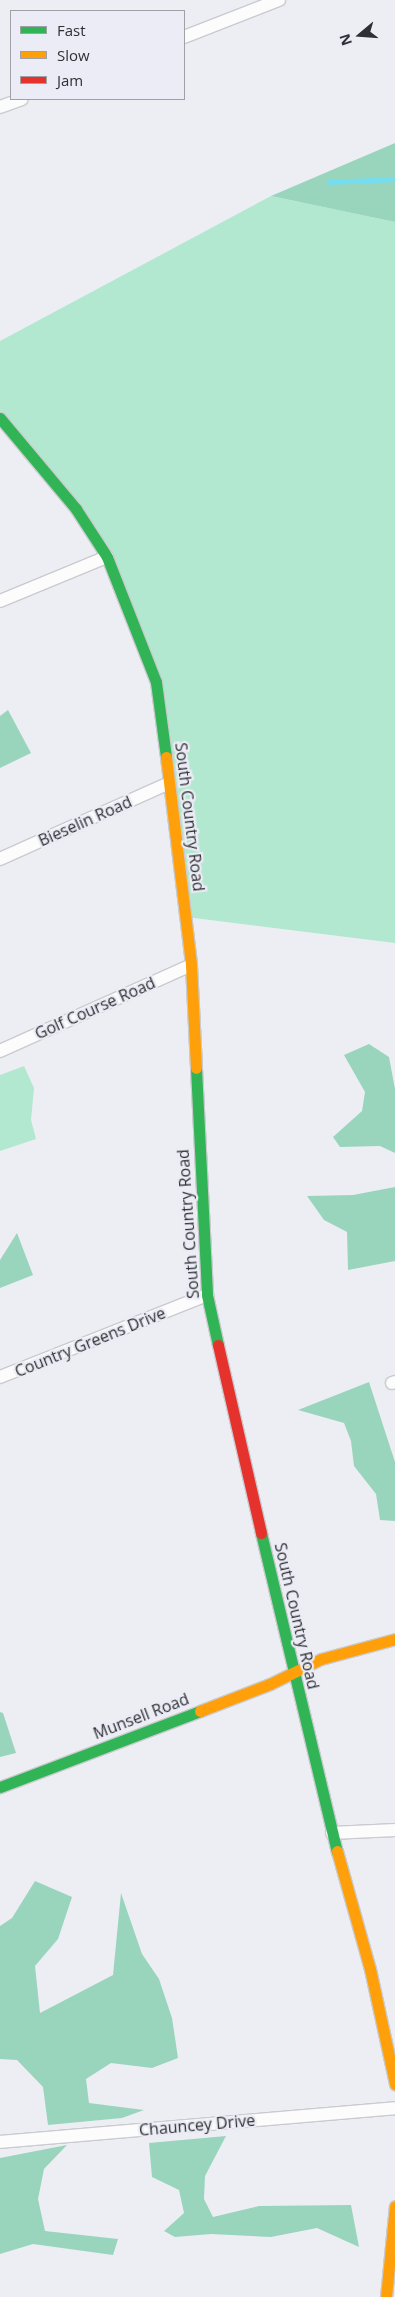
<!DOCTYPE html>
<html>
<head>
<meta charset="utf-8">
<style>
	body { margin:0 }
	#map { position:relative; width:395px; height:2297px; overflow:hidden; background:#edeef3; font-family:"Open Sans",sans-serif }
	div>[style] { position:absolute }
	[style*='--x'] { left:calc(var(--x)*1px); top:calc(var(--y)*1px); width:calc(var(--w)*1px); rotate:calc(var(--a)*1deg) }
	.green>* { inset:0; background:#b3e8d0 }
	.forest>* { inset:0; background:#99d5bc }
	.stream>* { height:4.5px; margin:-2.25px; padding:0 2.25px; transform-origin:2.25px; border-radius:2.25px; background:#75ddf0 }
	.roads { filter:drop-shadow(1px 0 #cacbce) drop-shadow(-1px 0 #cacbce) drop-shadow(0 1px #cacbce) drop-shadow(0 -1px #cacbce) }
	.street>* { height:12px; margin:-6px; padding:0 6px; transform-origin:6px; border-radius:6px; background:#fcfcfd }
	.fast>* { height:11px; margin:-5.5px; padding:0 5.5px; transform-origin:5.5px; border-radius:5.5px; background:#30b455 }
	.slow>* { height:11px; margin:-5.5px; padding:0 5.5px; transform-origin:5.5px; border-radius:5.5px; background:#ff9f0a }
	.jam>* { height:11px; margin:-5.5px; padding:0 5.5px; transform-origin:5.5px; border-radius:5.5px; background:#e5322d }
	span { translate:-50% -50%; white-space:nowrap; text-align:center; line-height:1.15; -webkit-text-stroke:4.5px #ebecf5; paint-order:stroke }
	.street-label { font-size:16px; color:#2f3033 }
	.legend { position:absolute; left:10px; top:10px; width:175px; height:90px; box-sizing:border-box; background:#ebecf5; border:1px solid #a0a1a7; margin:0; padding:6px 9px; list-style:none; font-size:15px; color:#2f3033 }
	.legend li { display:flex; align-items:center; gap:10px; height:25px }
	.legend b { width:25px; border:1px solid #a0a1a7 }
	.north { position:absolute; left:335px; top:10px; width:50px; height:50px; -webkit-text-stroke:4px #ebecf5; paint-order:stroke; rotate:252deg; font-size:14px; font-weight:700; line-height:20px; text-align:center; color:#2f3033 }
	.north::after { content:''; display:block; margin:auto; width:18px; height:22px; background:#2f3033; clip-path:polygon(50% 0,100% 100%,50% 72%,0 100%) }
</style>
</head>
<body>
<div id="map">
	<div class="green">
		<i style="clip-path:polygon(271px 196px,395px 222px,395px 943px,186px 917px,156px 682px,107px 557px,0 426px,0 341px)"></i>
		<i style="clip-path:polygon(24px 1066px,34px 1088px,31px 1120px,36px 1139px,0 1151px,0 1075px)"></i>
	</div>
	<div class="forest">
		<i style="clip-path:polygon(395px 143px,395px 222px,271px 196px)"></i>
		<i style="clip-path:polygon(8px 710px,31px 753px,0 768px,0 716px)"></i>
		<i style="clip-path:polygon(369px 1044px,389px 1057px,395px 1089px,395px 1153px,380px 1146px,340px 1147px,333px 1137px,362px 1111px,365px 1092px,344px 1055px)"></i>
		<i style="clip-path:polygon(395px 1187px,395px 1261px,348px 1270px,347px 1232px,324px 1220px,307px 1196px,353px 1195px)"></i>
		<i style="clip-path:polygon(17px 1233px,33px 1275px,0 1288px,0 1260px)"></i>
		<i style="clip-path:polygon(369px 1382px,395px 1462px,395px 1521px,380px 1520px,376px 1494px,354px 1466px,351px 1441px,344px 1423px,298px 1410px)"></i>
		<i style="clip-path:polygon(0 1712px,3px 1713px,16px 1753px,0 1757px)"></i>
		<i style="clip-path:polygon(35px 1881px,72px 1897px,58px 1939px,35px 1966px,40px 2013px,113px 1975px,121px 1893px,142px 1954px,159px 1979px,172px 2018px,178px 2058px,152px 2068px,111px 2063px,86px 2079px,89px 2103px,144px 2110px,122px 2118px,48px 2125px,43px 2087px,17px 2060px,0 2059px,0 1926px,12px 1918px)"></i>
		<i style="clip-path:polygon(226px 2136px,205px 2176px,204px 2199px,213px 2217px,259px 2206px,351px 2205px,359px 2247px,317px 2228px,271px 2237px,211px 2234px,175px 2237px,164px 2231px,184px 2213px,179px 2190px,152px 2177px,149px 2143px)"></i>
		<i style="clip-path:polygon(67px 2145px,44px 2169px,38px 2199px,45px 2231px,118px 2239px,113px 2255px,33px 2244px,0 2254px,0 2158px)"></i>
	</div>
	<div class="stream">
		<i style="--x:329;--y:182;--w:66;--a:-2.6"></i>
	</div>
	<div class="roads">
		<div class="street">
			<i style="--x:184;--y:37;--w:102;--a:-21.3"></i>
			<i style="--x:0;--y:107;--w:23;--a:-20"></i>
			<i style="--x:0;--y:601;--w:116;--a:-22.4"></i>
			<i style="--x:0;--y:859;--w:185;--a:-24.2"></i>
			<i style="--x:0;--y:1051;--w:209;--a:-24.2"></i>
			<i style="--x:0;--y:1377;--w:223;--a:-21.6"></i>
			<i style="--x:392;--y:1383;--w:3;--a:-18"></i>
			<i style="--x:332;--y:1833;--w:63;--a:-2.7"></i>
			<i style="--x:0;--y:2142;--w:396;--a:-4.9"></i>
		</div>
		<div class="fast">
			<i style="--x:0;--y:418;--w:119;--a:50.1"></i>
			<i style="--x:76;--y:509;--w:57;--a:57.1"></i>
			<i style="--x:107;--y:557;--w:134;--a:68.6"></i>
			<i style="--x:156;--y:682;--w:76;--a:82.4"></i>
			<i style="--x:196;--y:1068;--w:227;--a:87.2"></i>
			<i style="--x:207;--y:1295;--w:51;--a:77.6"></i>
			<i style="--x:261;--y:1533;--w:327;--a:76.6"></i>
			<i style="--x:0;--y:1787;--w:214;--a:-20.8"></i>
		</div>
		<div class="slow">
			<i style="--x:166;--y:757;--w:209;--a:83.1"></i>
			<i style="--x:191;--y:965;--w:103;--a:87.2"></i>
			<i style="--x:200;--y:1711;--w:75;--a:-21.1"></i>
			<i style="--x:270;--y:1684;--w:57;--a:-26.1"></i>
			<i style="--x:321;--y:1659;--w:77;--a:-15.1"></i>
			<i style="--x:337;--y:1851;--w:123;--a:74.4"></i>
			<i style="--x:370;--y:1969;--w:118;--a:77.7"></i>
			<i style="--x:386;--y:2297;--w:91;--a:-84.4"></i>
		</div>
		<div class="jam">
			<i style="--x:218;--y:1345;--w:193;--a:77.1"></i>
		</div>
	</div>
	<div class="street-label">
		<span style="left:190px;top:817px;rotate:83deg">South Country Road</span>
		<span style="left:85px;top:821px;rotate:-24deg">Bieselin Road</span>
		<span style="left:95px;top:1008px;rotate:-24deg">Golf Course Road</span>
		<span style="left:188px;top:1224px;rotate:-94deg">South Country Road</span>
		<span style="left:90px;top:1342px;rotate:-22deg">Country Greens Drive</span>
		<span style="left:297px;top:1616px;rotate:77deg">South Country Road</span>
		<span style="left:141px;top:1716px;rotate:-21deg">Munsell Road</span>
		<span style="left:197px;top:2125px;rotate:-5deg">Chauncey Drive</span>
	</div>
	<ul class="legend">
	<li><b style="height:6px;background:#30b455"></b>Fast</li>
	<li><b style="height:6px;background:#ff9f0a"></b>Slow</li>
	<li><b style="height:6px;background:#e5322d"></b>Jam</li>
	</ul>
	<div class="north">N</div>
</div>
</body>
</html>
